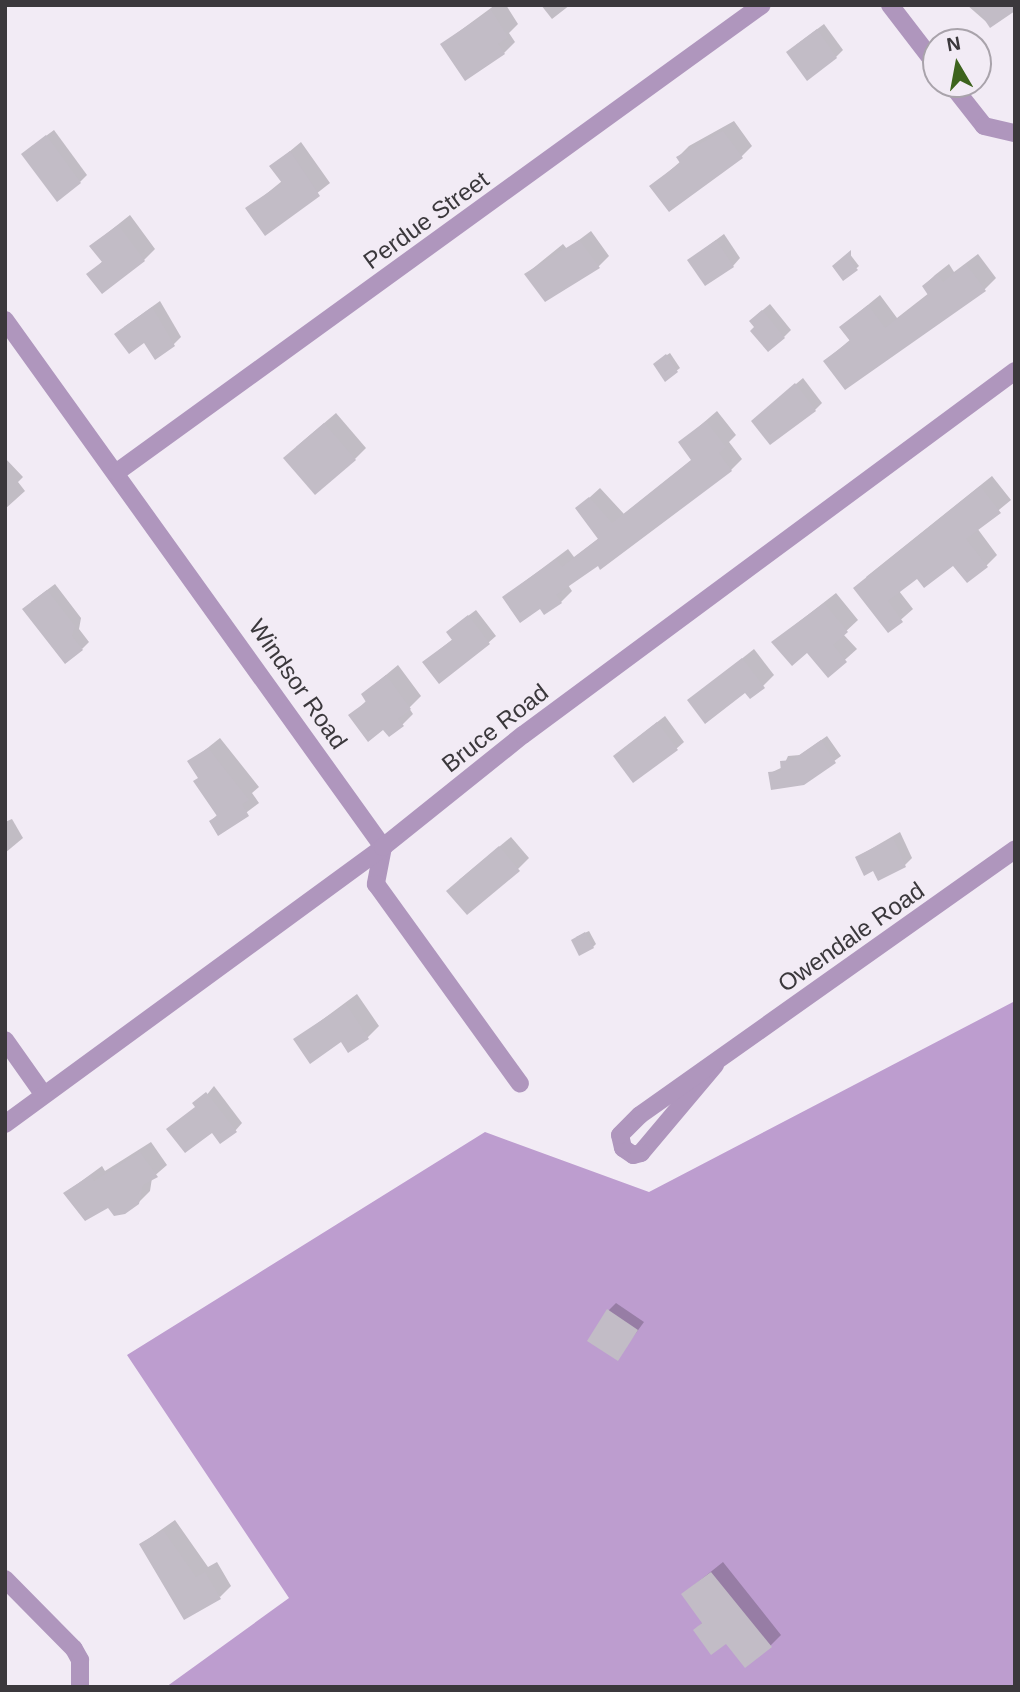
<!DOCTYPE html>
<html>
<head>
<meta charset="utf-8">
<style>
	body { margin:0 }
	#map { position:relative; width:1020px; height:1692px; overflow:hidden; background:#f2ebf5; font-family:Arial,sans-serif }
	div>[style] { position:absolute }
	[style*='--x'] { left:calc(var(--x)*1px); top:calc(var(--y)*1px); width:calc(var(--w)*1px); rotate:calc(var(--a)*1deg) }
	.forest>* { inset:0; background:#bd9dcf }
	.shadow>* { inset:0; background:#0003 }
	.building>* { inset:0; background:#c2bcc6 }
	.minor>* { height:18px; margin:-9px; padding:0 9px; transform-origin:9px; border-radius:9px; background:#af96bd }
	span { translate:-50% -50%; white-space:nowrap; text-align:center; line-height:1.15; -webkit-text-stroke:6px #f2ebf5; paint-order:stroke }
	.street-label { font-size:24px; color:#3b383c }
	.frame { position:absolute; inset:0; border:7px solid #3b383c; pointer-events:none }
	.north { position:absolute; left:922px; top:28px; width:70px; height:70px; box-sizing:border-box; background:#f2ebf5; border:2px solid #a9a3ab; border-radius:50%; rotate:350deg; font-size:19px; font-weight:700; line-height:28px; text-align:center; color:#3b383c }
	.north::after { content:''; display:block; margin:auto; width:24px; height:32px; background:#3d631d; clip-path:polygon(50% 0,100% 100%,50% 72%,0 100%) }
</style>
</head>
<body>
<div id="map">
	<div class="forest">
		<i style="clip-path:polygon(1015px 1001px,1015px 1687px,166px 1687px,289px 1598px,127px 1355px,485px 1132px,649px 1192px)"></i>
	</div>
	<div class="shadow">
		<i style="clip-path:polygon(495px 5px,506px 5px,518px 24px,509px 33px,515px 42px,504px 53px,442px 44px)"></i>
		<i style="clip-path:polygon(541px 5px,570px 5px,552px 19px)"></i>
		<i style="clip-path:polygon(967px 5px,1015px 5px,991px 26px)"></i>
		<i style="clip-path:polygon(824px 24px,843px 50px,836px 57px,796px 45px)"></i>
		<i style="clip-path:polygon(734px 121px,752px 146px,741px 157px,652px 186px,681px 161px,678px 157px,689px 146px)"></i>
		<i style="clip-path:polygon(54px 130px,87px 175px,80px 182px,31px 147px)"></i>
		<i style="clip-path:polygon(301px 142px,330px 183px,265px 234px,248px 209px,282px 181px,272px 166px)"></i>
		<i style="clip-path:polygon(130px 215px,155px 249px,144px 260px,89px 274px,103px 261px,91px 246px)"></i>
		<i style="clip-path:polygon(591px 231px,609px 256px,598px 267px,526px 274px,563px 244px,567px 249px)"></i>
		<i style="clip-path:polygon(724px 234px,740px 258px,733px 266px,689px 260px)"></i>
		<i style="clip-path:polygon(849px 253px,859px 266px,844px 279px)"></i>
		<i style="clip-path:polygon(978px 254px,996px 278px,985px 289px,825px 361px,851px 339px,841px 327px,880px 295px,897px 318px,929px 293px,924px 286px,935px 275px,949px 264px,954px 272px)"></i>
		<i style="clip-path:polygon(160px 301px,181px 337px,173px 345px,144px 341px,124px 327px)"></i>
		<i style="clip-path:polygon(770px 304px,791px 330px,784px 337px,756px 327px,758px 314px)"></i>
		<i style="clip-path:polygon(670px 353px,680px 368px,666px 379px,658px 361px)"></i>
		<i style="clip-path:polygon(803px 378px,822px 403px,815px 410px,761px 414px)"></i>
		<i style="clip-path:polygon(717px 411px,736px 435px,729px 442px,742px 459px,731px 470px,568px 585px,572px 591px,561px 602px,541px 607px,504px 597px,568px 549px,574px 557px,599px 538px,578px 508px,600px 488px,624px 514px,693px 459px,680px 443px)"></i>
		<i style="clip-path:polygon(336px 413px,366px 448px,355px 459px,296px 447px)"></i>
		<i style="clip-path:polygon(5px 458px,23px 477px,18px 482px,25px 491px,5px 509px)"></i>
		<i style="clip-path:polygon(992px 476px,1011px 500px,977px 528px,997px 555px,986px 566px,954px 563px,917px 577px,899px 591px,913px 609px,888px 631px,866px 577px)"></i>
		<i style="clip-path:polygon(55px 584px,81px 618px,79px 629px,89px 642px,82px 649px,31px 602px)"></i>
		<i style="clip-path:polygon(836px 593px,858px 620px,843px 634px,857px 649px,828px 675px,808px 651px,773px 642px)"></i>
		<i style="clip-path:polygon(476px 610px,496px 636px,488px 643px,424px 662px,453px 639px,456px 625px)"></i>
		<i style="clip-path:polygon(754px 649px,774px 675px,763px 686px,690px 700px)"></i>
		<i style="clip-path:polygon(398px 665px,421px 696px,409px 708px,413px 714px,402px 725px,384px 728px,351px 716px,367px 700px,363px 694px)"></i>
		<i style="clip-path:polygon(665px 716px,684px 742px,676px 749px,623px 749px)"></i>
		<i style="clip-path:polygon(827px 736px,841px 756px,803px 784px,770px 773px,783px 767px,788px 756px,800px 755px)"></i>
		<i style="clip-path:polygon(220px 738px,259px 787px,252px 793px,259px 803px,219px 833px,211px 821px,218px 814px,190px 762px)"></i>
		<i style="clip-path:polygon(12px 819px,23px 838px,5px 853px,5px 822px)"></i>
		<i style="clip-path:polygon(900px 832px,912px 858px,905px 865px,874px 869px,857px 857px)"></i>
		<i style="clip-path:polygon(511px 837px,529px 858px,518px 869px,459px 880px)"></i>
		<i style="clip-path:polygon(589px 931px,596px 944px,593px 947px,576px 937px)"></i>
		<i style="clip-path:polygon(357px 994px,379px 1026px,368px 1037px,349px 1050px,342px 1040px,295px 1040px)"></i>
		<i style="clip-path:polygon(214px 1086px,242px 1123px,235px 1131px,197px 1107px)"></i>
		<i style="clip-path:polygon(151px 1142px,167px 1165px,152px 1178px,150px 1191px,138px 1203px,108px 1206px,65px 1193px,102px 1166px,105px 1171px)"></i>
		<i style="clip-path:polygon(616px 1303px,644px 1322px,617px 1359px,609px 1310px)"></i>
		<i style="clip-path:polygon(175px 1520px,208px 1567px,217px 1562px,231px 1586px,220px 1597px,141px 1544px)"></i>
		<i style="clip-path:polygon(723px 1562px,781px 1635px,770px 1646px,726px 1642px,695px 1630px,703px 1622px,683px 1594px)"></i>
	</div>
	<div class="building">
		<i style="clip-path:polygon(975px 5px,1015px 5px,1015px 11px,990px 28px)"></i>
		<i style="clip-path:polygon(491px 10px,508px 37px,498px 44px,505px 54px,465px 81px,440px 44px)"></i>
		<i style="clip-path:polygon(817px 29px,837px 58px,807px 81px,786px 52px)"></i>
		<i style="clip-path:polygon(723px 131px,743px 158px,669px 212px,649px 186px,680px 163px,676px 157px)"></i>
		<i style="clip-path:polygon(46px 135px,81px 183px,57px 202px,21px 154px)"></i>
		<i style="clip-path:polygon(290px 151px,320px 196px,265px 236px,245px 208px,282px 183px,269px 166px)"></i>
		<i style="clip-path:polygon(118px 225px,145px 261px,102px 294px,86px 274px,102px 262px,89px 246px)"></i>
		<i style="clip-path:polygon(579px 240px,600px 268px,545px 302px,524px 274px)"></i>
		<i style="clip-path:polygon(716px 240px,734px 267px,705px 286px,687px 260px)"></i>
		<i style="clip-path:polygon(851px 250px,851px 262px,858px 270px,843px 281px,832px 266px)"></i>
		<i style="clip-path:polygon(966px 264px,986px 291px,845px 390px,823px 361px,850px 341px,839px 327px,868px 305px,885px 328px,928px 295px,922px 286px,937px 274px,943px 282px)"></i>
		<i style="clip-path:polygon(152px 307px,175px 346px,155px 360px,144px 343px,129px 354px,114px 334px)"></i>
		<i style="clip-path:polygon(762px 310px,785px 338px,768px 352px,750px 331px,754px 327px,749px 321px)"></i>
		<i style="clip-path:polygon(666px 354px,678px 372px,665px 382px,653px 364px)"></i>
		<i style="clip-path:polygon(795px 383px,816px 411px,770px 445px,751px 421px)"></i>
		<i style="clip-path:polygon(706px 421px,726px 447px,719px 453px,732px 471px,600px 570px,598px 566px,556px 595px,562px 603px,544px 615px,540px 609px,520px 623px,502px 597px,556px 559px,562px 567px,598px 539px,575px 508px,589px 497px,612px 523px,691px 460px,678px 442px)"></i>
		<i style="clip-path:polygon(324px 423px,356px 460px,315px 495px,283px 458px)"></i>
		<i style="clip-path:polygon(980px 486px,1001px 513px,966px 539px,988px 567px,967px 583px,953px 566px,924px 588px,917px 579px,888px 601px,903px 622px,888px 633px,853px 588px)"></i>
		<i style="clip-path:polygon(47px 590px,75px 626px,72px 636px,83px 650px,65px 664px,22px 609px)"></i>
		<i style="clip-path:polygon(824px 603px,848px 632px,833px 645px,847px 662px,828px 678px,807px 653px,792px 666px,771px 642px)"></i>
		<i style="clip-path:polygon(468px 615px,490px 644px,439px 684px,422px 662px,452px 640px,446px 632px)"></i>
		<i style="clip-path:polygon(742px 658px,765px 688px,750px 699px,745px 693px,705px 724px,687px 700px)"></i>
		<i style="clip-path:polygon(386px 675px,411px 709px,398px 719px,404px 726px,389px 737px,383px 730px,368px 742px,348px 715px,366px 702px,361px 694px)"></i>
		<i style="clip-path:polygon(657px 722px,678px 750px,633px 783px,613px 756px)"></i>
		<i style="clip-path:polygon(821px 740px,836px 763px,804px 785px,771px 790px,768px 772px,781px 771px,780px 761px,792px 760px)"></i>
		<i style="clip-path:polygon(208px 748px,249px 800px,242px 804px,249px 816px,218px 836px,209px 821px,217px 816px,193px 781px,198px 778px,187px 761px)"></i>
		<i style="clip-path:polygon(893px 838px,906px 867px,878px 881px,873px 871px,864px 876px,855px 857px)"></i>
		<i style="clip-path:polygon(499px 846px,520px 871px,467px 915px,446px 891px)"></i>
		<i style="clip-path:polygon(585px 932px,594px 948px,579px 956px,571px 940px)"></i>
		<i style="clip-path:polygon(346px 1004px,369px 1039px,348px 1053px,341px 1042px,310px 1064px,293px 1039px)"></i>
		<i style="clip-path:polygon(206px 1092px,237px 1132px,220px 1144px,212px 1133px,185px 1153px,166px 1129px,195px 1107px,192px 1103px)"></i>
		<i style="clip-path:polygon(140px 1152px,158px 1177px,143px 1185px,139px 1204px,125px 1214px,114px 1216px,108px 1208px,85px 1221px,63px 1193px,91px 1175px,94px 1181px)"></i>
		<i style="clip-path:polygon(607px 1309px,638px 1330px,618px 1361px,587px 1341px)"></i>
		<i style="clip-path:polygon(163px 1530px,196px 1577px,205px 1572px,221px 1599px,184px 1620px,139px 1544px)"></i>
		<i style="clip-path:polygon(711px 1572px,772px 1647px,745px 1668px,726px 1644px,711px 1655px,693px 1630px,702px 1623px,681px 1594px)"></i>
	</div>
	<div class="minor">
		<i style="--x:890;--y:5;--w:76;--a:52.5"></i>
		<i style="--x:951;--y:84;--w:53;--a:51.8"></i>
		<i style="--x:984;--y:126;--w:32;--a:13"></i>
		<i style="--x:5;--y:320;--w:649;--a:54.35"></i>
		<i style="--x:383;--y:847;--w:38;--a:101"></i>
		<i style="--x:376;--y:884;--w:246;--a:54.2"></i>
		<i style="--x:117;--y:472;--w:796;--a:-35.91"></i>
		<i style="--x:5;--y:1040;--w:67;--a:54.7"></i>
		<i style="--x:715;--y:1065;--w:115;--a:130.1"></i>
		<i style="--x:641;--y:1153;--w:8;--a:166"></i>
		<i style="--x:633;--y:1155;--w:12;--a:-145"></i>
		<i style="--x:623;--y:1148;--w:13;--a:-103"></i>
		<i style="--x:620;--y:1135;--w:28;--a:-45"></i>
		<i style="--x:640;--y:1115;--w:460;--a:-35.3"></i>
		<i style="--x:5;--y:1124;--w:469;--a:-36.2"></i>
		<i style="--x:383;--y:847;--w:179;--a:-38.7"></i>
		<i style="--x:523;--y:735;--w:612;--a:-36.5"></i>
		<i style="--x:5;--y:1579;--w:98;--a:45.4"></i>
		<i style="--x:74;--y:1649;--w:13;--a:61"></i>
		<i style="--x:80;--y:1660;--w:27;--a:90"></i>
	</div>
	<div class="street-label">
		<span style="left:426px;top:220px;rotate:-36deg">Perdue Street</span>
		<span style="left:298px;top:684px;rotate:55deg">Windsor Road</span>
		<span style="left:495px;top:728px;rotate:-38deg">Bruce Road</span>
		<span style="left:851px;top:937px;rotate:-35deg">Owendale Road</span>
	</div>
	<div class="frame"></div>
	<div class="north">N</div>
</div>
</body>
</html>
